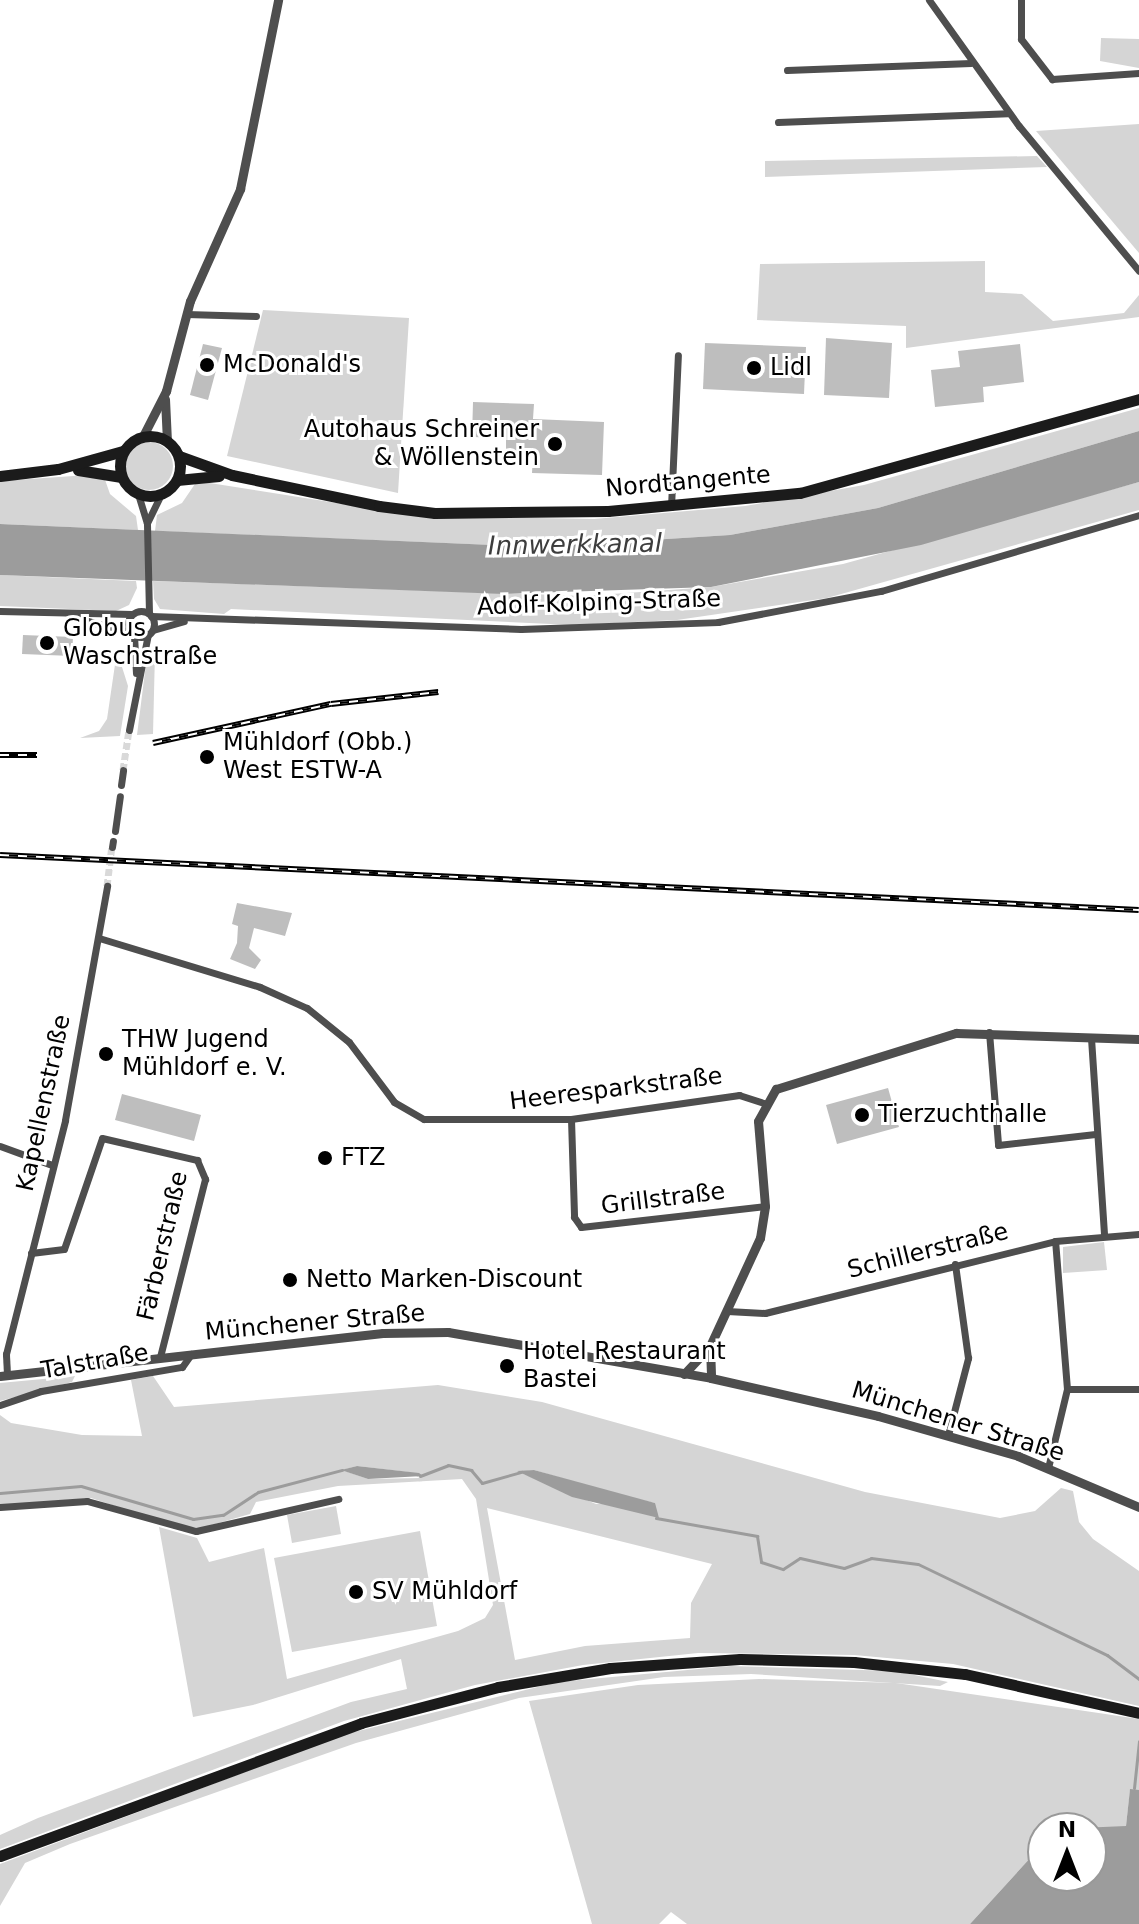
<!DOCTYPE html>
<html>
<head>
<meta charset="utf-8">
<style>
	body { margin:0 }
	#map { position:relative; width:1139px; height:1924px; overflow:hidden; background:#fff; font-family:"DejaVu Sans",sans-serif }
	div>[style] { position:absolute }
	[style*='--x'] { left:calc(var(--x)*1px); top:calc(var(--y)*1px); width:calc(var(--w)*1px); rotate:calc(var(--a)*1deg) }
	.green>* { inset:0; background:#d5d5d5 }
	.round { border-radius:50% }
	.water>* { inset:0; background:#9c9c9c }
	.stream>* { height:3px; margin:-1.5px; padding:0 1.5px; transform-origin:1.5px; border-radius:1.5px; background:#9c9c9c }
	.building>* { inset:0; background:#bebebe }
	.minor-tunnel>* { height:7px; margin-top:-3.5px; transform-origin:0; background:repeating-linear-gradient(90deg,#d9d9d9 0 7px,transparent 0 10.5px) }
	.minor>* { height:7px; margin:-3.5px; padding:0 3.5px; transform-origin:3.5px; border-radius:3.5px; background:#4e4e4e }
	.minor>.ring { margin:-3.5px; padding:0; box-sizing:content-box; background:none; border:7px solid #4e4e4e; border-radius:50% }
	.tertiary>* { height:9px; margin:-4.5px; padding:0 4.5px; transform-origin:4.5px; border-radius:4.5px; background:#4e4e4e }
	.secondary>* { height:11px; margin:-5.5px; padding:0 5.5px; transform-origin:5.5px; border-radius:5.5px; background:#1b1b1b }
	.secondary>.ring { margin:-5.5px; padding:0; box-sizing:content-box; background:none; border:11px solid #1b1b1b; border-radius:50% }
	.rail>* { height:6px; margin-top:-3px; transform-origin:0; background:repeating-linear-gradient(90deg,#fff 0 9px,#000 0 18px); box-sizing:border-box; border-block:2px solid #000 }
	.dots>* { width:22px; height:22px; translate:-50% -50%; box-sizing:border-box; border:4px solid #fff; border-radius:50% }
	span { translate:-50% -50%; white-space:nowrap; text-align:center; line-height:1.15; -webkit-text-stroke:6px #fff; paint-order:stroke }
	.poi-label { font-size:24px; color:#000 }
	.left { translate:0 -50%; text-align:left }
	.right { translate:-100% -50%; text-align:right }
	.street-label { font-size:24px; color:#000 }
	.water-label { font-size:26px; color:#3d3d3d; font-style:italic }
	.north { position:absolute; left:1027px; top:1812px; width:80px; height:80px; box-sizing:border-box; background:#fff; border:2px solid #999; border-radius:50%; rotate:0deg; font-size:22px; font-weight:700; line-height:32px; text-align:center; color:#000 }
	.north::after { content:''; display:block; margin:auto; width:28px; height:36px; background:#000; clip-path:polygon(50% 0,100% 100%,50% 72%,0 100%) }
</style>
</head>
<body>
<div id="map">
	<div class="green">
		<i style="clip-path:polygon(1101px 38px,1139px 39px,1139px 68px,1100px 61px)"></i>
		<i style="clip-path:polygon(1139px 124px,1139px 253px,1036px 131px)"></i>
		<i style="clip-path:polygon(1037px 156px,1047px 167px,765px 177px,765px 161px)"></i>
		<i style="clip-path:polygon(985px 261px,985px 292px,1022px 294px,1053px 321px,1124px 313px,1139px 295px,1139px 317px,906px 348px,906px 326px,757px 320px,760px 264px)"></i>
		<i style="clip-path:polygon(263px 310px,409px 318px,398px 493px,227px 456px)"></i>
		<i style="clip-path:polygon(1139px 408px,1139px 431px,878px 508px,730px 535px,540px 547px,155px 531px,157px 515px,182px 503px,197px 481px,419px 516px,594px 519px,745px 506px,864px 485px)"></i>
		<i class="round" style="left:125px;top:442px;width:48px;height:48px"></i>
		<i style="clip-path:polygon(103px 474px,110px 494px,136px 516px,138px 530px,0 524px,0 481px)"></i>
		<i style="clip-path:polygon(1139px 482px,1139px 510px,827px 598px,677px 620px,572px 625px,231px 609px,224px 614px,160px 609px,154px 599px,153px 581px,584px 596px,711px 587px,843px 564px)"></i>
		<i style="clip-path:polygon(0 575px,136px 581px,137px 588px,129px 605px,116px 611px,0 606px)"></i>
		<i style="clip-path:polygon(117px 651px,128px 686px,120px 736px,80px 738px,99px 731px,107px 719px)"></i>
		<i style="clip-path:polygon(155px 652px,153px 734px,137px 735px,147px 656px)"></i>
		<i style="clip-path:polygon(1104px 1242px,1107px 1270px,1063px 1273px,1063px 1247px)"></i>
		<i style="clip-path:polygon(75px 1376px,72px 1382px,0 1401px,0 1383px)"></i>
		<i style="clip-path:polygon(evenodd,153px 1376px,174px 1407px,438px 1385px,542px 1402px,865px 1492px,1000px 1518px,1035px 1511px,1061px 1488px,1073px 1491px,1079px 1522px,1093px 1539px,1139px 1571px,1139px 1706px,953px 1664px,854px 1655px,698px 1653px,583px 1665px,475px 1685px,344px 1721px,0 1849px,0 1835px,38px 1818px,351px 1702px,407px 1689px,401px 1659px,253px 1705px,193px 1717px,159px 1527px,197px 1538px,209px 1562px,264px 1548px,287px 1679px,458px 1631px,485px 1618px,493px 1605px,476px 1499px,462px 1479px,338px 1486px,256px 1502px,250px 1514px,201px 1528px,175px 1526px,91px 1498px,0 1505px,0 1415px,11px 1423px,82px 1435px,142px 1436px,131px 1380px,153px 1376px,357px 1466px,408px 1472px,420px 1478px,368px 1479px,342px 1470px,357px 1466px,153px 1376px,534px 1470px,619px 1495px,655px 1503px,596px 1504px,519px 1472px,534px 1470px,153px 1376px,487px 1508px,712px 1564px,691px 1603px,690px 1638px,585px 1646px,515px 1660px,487px 1508px)"></i>
		<i style="clip-path:polygon(336px 1506px,341px 1534px,292px 1543px,287px 1515px)"></i>
		<i style="clip-path:polygon(420px 1531px,437px 1626px,292px 1652px,274px 1558px)"></i>
		<i style="clip-path:polygon(731px 1666px,895px 1671px,948px 1682px,940px 1686px,751px 1674px,664px 1677px,519px 1698px,356px 1743px,70px 1844px,25px 1863px,0 1906px,0 1864px,346px 1734px,558px 1682px)"></i>
		<i style="clip-path:polygon(759px 1679px,896px 1683px,1139px 1719px,1139px 1790px,1130px 1790px,1126px 1826px,1121px 1828px,1043px 1828px,1043px 1844px,970px 1924px,687px 1924px,671px 1912px,659px 1924px,592px 1924px,529px 1701px,638px 1685px)"></i>
	</div>
	<div class="water">
		<i style="clip-path:polygon(1139px 431px,1139px 482px,921px 545px,711px 587px,504px 594px,0 575px,0 524px,540px 547px,730px 535px,878px 508px)"></i>
		<i style="clip-path:polygon(357px 1466px,419px 1473px,423px 1476px,368px 1479px,341px 1470px)"></i>
		<i style="clip-path:polygon(534px 1470px,655px 1503px,659px 1518px,572px 1497px,517px 1471px)"></i>
		<i style="clip-path:polygon(1130px 1789px,1139px 1790px,1139px 1924px,970px 1924px,1043px 1844px,1043px 1876px,1091px 1876px,1091px 1828px,1080px 1828px,1126px 1826px)"></i>
	</div>
	<div class="stream">
		<i style="--x:420;--y:1476;--w:30;--a:-21"></i>
		<i style="--x:448;--y:1465;--w:24;--a:12"></i>
		<i style="--x:471;--y:1470;--w:17;--a:50"></i>
		<i style="--x:482;--y:1483;--w:41;--a:-15.8"></i>
		<i style="--x:0;--y:1493;--w:81;--a:-4.9"></i>
		<i style="--x:81;--y:1486;--w:117;--a:16.4"></i>
		<i style="--x:193;--y:1519;--w:30;--a:-8"></i>
		<i style="--x:223;--y:1515;--w:42;--a:-33.3"></i>
		<i style="--x:258;--y:1492;--w:87;--a:-14.7"></i>
		<i style="--x:656;--y:1518;--w:103;--a:10.1"></i>
		<i style="--x:757;--y:1536;--w:26;--a:81"></i>
		<i style="--x:761;--y:1562;--w:23;--a:18"></i>
		<i style="--x:783;--y:1569;--w:20;--a:-33"></i>
		<i style="--x:800;--y:1558;--w:45;--a:12.8"></i>
		<i style="--x:844;--y:1568;--w:29;--a:-20"></i>
		<i style="--x:871;--y:1558;--w:47;--a:7.3"></i>
		<i style="--x:918;--y:1564;--w:210;--a:25.7"></i>
		<i style="--x:1107;--y:1655;--w:40;--a:37"></i>
		<i style="--x:1134;--y:1788;--w:47;--a:-83.9"></i>
	</div>
	<div class="building">
		<i style="clip-path:polygon(826px 338px,892px 343px,889px 398px,824px 395px)"></i>
		<i style="clip-path:polygon(705px 343px,806px 347px,804px 394px,703px 389px)"></i>
		<i style="clip-path:polygon(203px 344px,222px 348px,208px 400px,190px 395px)"></i>
		<i style="clip-path:polygon(1020px 344px,1024px 382px,983px 387px,984px 402px,935px 407px,931px 370px,960px 367px,958px 351px)"></i>
		<i style="clip-path:polygon(473px 402px,534px 404px,533px 419px,604px 422px,602px 475px,532px 473px,533px 455px,506px 454px,506px 438px,472px 437px)"></i>
		<i style="clip-path:polygon(23px 635px,73px 637px,72px 656px,22px 654px)"></i>
		<i style="clip-path:polygon(237px 903px,292px 913px,285px 936px,254px 928px,249px 948px,261px 960px,255px 969px,230px 959px,237px 943px,238px 926px,232px 924px)"></i>
		<i style="clip-path:polygon(888px 1088px,899px 1127px,837px 1144px,826px 1105px)"></i>
		<i style="clip-path:polygon(122px 1094px,201px 1115px,194px 1141px,115px 1120px)"></i>
	</div>
	<div class="minor-tunnel">
		<i style="--x:123;--y:770;--w:40;--a:-81.5"></i>
		<i style="--x:107;--y:886;--w:39;--a:-83"></i>
	</div>
	<div class="minor">
		<i style="--x:929;--y:0;--w:155;--a:54.5"></i>
		<i style="--x:1019;--y:126;--w:188;--a:50.4"></i>
		<i style="--x:1021;--y:0;--w:39;--a:90"></i>
		<i style="--x:1021;--y:39;--w:51;--a:52.2"></i>
		<i style="--x:1052;--y:79;--w:87;--a:-3.9"></i>
		<i style="--x:787;--y:70;--w:184;--a:-2.2"></i>
		<i style="--x:778;--y:122;--w:230;--a:-2.2"></i>
		<i style="--x:186;--y:314;--w:70;--a:1.6"></i>
		<i style="--x:138;--y:494;--w:30;--a:73"></i>
		<i style="--x:671;--y:507;--w:152;--a:-87.4"></i>
		<i class="ring" style="left:128px;top:611px;width:19px;height:19px"></i>
		<i style="--x:0;--y:611;--w:132;--a:1.3"></i>
		<i style="--x:149;--y:613;--w:90;--a:-91.3"></i>
		<i style="--x:147;--y:523;--w:32;--a:-64"></i>
		<i style="--x:151;--y:616;--w:370;--a:2"></i>
		<i style="--x:521;--y:629;--w:197;--a:-2"></i>
		<i style="--x:718;--y:622;--w:166;--a:-10.8"></i>
		<i style="--x:881;--y:591;--w:269;--a:-16.4"></i>
		<i style="--x:80;--y:619;--w:52;--a:14.6"></i>
		<i style="--x:153;--y:630;--w:32;--a:-16"></i>
		<i style="--x:134;--y:635;--w:38;--a:87"></i>
		<i style="--x:129;--y:730;--w:98;--a:-78.8"></i>
		<i style="--x:121;--y:785;--w:15;--a:-82"></i>
		<i style="--x:115;--y:831;--w:35;--a:-82"></i>
		<i style="--x:112;--y:847;--w:6;--a:-81"></i>
		<i style="--x:99;--y:938;--w:168;--a:16.9"></i>
		<i style="--x:260;--y:987;--w:51;--a:24.1"></i>
		<i style="--x:307;--y:1008;--w:54;--a:39"></i>
		<i style="--x:349;--y:1042;--w:75;--a:53.1"></i>
		<i style="--x:394;--y:1102;--w:34;--a:30"></i>
		<i style="--x:424;--y:1119;--w:147;--a:0"></i>
		<i style="--x:571;--y:1119;--w:170;--a:-8.1"></i>
		<i style="--x:739;--y:1095;--w:26;--a:18"></i>
		<i style="--x:989;--y:1032;--w:113;--a:85.4"></i>
		<i style="--x:998;--y:1145;--w:98;--a:-6.5"></i>
		<i style="--x:1091;--y:1038;--w:197;--a:86.2"></i>
		<i style="--x:571;--y:1119;--w:98;--a:88.2"></i>
		<i style="--x:574;--y:1217;--w:12;--a:55"></i>
		<i style="--x:581;--y:1227;--w:185;--a:-6.5"></i>
		<i style="--x:0;--y:1146;--w:55;--a:20.1"></i>
		<i style="--x:31;--y:1253;--w:33;--a:-7"></i>
		<i style="--x:64;--y:1249;--w:117;--a:-71.1"></i>
		<i style="--x:102;--y:1138;--w:98;--a:13"></i>
		<i style="--x:197;--y:1160;--w:21;--a:67"></i>
		<i style="--x:205;--y:1179;--w:184;--a:104.2"></i>
		<i style="--x:727;--y:1311;--w:38;--a:3"></i>
		<i style="--x:765;--y:1313;--w:299;--a:-13.9"></i>
		<i style="--x:1055;--y:1241;--w:84;--a:-4.8"></i>
		<i style="--x:7;--y:1374;--w:20;--a:-93"></i>
		<i style="--x:6;--y:1354;--w:241;--a:-75.8"></i>
		<i style="--x:65;--y:1120;--w:238;--a:-79.8"></i>
		<i style="--x:1067;--y:1389;--w:72;--a:0"></i>
		<i style="--x:0;--y:1405;--w:43;--a:-18.9"></i>
		<i style="--x:41;--y:1391;--w:143;--a:-9.7"></i>
		<i style="--x:182;--y:1367;--w:16;--a:-55"></i>
		<i style="--x:948;--y:1435;--w:80;--a:-75.4"></i>
		<i style="--x:968;--y:1358;--w:95;--a:-97.9"></i>
		<i style="--x:1048;--y:1468;--w:81;--a:-76.5"></i>
		<i style="--x:1067;--y:1389;--w:148;--a:-94.6"></i>
		<i style="--x:0;--y:1507;--w:87;--a:-3.9"></i>
		<i style="--x:87;--y:1501;--w:113;--a:15.4"></i>
		<i style="--x:196;--y:1531;--w:146;--a:-12.7"></i>
	</div>
	<div class="tertiary">
		<i style="--x:165;--y:399;--w:42;--a:87.3"></i>
		<i style="--x:143;--y:436;--w:51;--a:-62.9"></i>
		<i style="--x:166;--y:391;--w:93;--a:-75.1"></i>
		<i style="--x:190;--y:301;--w:123;--a:-65.9"></i>
		<i style="--x:240;--y:189;--w:193;--a:-78.6"></i>
		<i style="--x:710;--y:1346;--w:32;--a:88"></i>
		<i style="--x:684;--y:1374;--w:38;--a:-47"></i>
		<i style="--x:710;--y:1346;--w:119;--a:-65.2"></i>
		<i style="--x:760;--y:1238;--w:32;--a:-81"></i>
		<i style="--x:765;--y:1206;--w:85;--a:-94.7"></i>
		<i style="--x:758;--y:1121;--w:37;--a:-61"></i>
		<i style="--x:776;--y:1089;--w:189;--a:-17.3"></i>
		<i style="--x:956;--y:1033;--w:183;--a:1.9"></i>
		<i style="--x:0;--y:1376;--w:385;--a:-6.4"></i>
		<i style="--x:383;--y:1333;--w:65;--a:-0.9"></i>
		<i style="--x:448;--y:1332;--w:267;--a:9.9"></i>
		<i style="--x:711;--y:1378;--w:171;--a:12.8"></i>
		<i style="--x:878;--y:1416;--w:146;--a:15.9"></i>
		<i style="--x:1018;--y:1456;--w:131;--a:22.9"></i>
	</div>
	<div class="secondary">
		<i class="ring" style="left:120px;top:436px;width:49px;height:49px"></i>
		<i style="--x:179;--y:456;--w:56;--a:19.7"></i>
		<i style="--x:232;--y:475;--w:150;--a:11.9"></i>
		<i style="--x:379;--y:506;--w:56;--a:7.1"></i>
		<i style="--x:435;--y:513;--w:173;--a:-0.7"></i>
		<i style="--x:608;--y:511;--w:193;--a:-5.4"></i>
		<i style="--x:800;--y:493;--w:352;--a:-15.5"></i>
		<i style="--x:78;--y:470;--w:44;--a:9.2"></i>
		<i style="--x:0;--y:476;--w:58;--a:-6.9"></i>
		<i style="--x:58;--y:469;--w:67;--a:-15.5"></i>
		<i style="--x:177;--y:480;--w:42;--a:-5.4"></i>
		<i style="--x:0;--y:1856;--w:385;--a:-20.2"></i>
		<i style="--x:361;--y:1723;--w:142;--a:-14.7"></i>
		<i style="--x:498;--y:1687;--w:114;--a:-9.6"></i>
		<i style="--x:610;--y:1668;--w:130;--a:-4"></i>
		<i style="--x:740;--y:1659;--w:114;--a:1.5"></i>
		<i style="--x:854;--y:1662;--w:112;--a:6.2"></i>
		<i style="--x:965;--y:1674;--w:178;--a:12.6"></i>
	</div>
	<div class="rail">
		<i style="--x:153;--y:743;--w:182;--a:-12.4"></i>
		<i style="--x:331;--y:704;--w:108;--a:-6.4"></i>
		<i style="--x:0;--y:755;--w:37;--a:0"></i>
		<i style="--x:0;--y:855;--w:1140;--a:2.76"></i>
	</div>
	<div class="dots">
		<i style="left:207px;top:365px;background:#000"></i>
		<i style="left:754px;top:368px;background:#000"></i>
		<i style="left:555px;top:444px;background:#000"></i>
		<i style="left:47px;top:643px;background:#000"></i>
		<i style="left:207px;top:757px;background:#000"></i>
		<i style="left:106px;top:1054px;background:#000"></i>
		<i style="left:862px;top:1115px;background:#000"></i>
		<i style="left:325px;top:1158px;background:#000"></i>
		<i style="left:290px;top:1280px;background:#000"></i>
		<i style="left:507px;top:1366px;background:#000"></i>
		<i style="left:356px;top:1592px;background:#000"></i>
	</div>
	<div class="poi-label">
		<span class="left" style="left:223px;top:365px">McDonald's</span>
		<span class="left" style="left:770px;top:368px">Lidl</span>
		<span class="right" style="left:539px;top:444px">Autohaus Schreiner<br>&amp; Wöllenstein</span>
		<span class="left" style="left:63px;top:643px">Globus<br>Waschstraße</span>
		<span class="left" style="left:223px;top:757px">Mühldorf (Obb.)<br>West ESTW-A</span>
		<span class="left" style="left:122px;top:1054px">THW Jugend<br>Mühldorf e. V.</span>
		<span class="left" style="left:878px;top:1115px">Tierzuchthalle</span>
		<span class="left" style="left:341px;top:1158px">FTZ</span>
		<span class="left" style="left:306px;top:1280px">Netto Marken-Discount</span>
		<span class="left" style="left:523px;top:1366px">Hotel Restaurant<br>Bastei</span>
		<span class="left" style="left:372px;top:1592px">SV Mühldorf</span>
	</div>
	<div class="street-label">
		<span style="left:688px;top:482px;rotate:-5deg">Nordtangente</span>
		<span style="left:599px;top:603px;rotate:-2deg">Adolf-Kolping-Straße</span>
		<span style="left:616px;top:1089px;rotate:-7deg">Heeresparkstraße</span>
		<span style="left:44px;top:1103px;rotate:-78deg">Kapellenstraße</span>
		<span style="left:663px;top:1199px;rotate:-7deg">Grillstraße</span>
		<span style="left:163px;top:1246px;rotate:-77deg">Färberstraße</span>
		<span style="left:928px;top:1251px;rotate:-14deg">Schillerstraße</span>
		<span style="left:315px;top:1323px;rotate:-5deg">Münchener Straße</span>
		<span style="left:95px;top:1362px;rotate:-10deg">Talstraße</span>
		<span style="left:958px;top:1422px;rotate:17deg">Münchener Straße</span>
	</div>
	<div class="water-label">
		<span style="left:575px;top:545px;rotate:-1deg">Innwerkkanal</span>
	</div>
	<div class="north">N</div>
</div>
</body>
</html>
